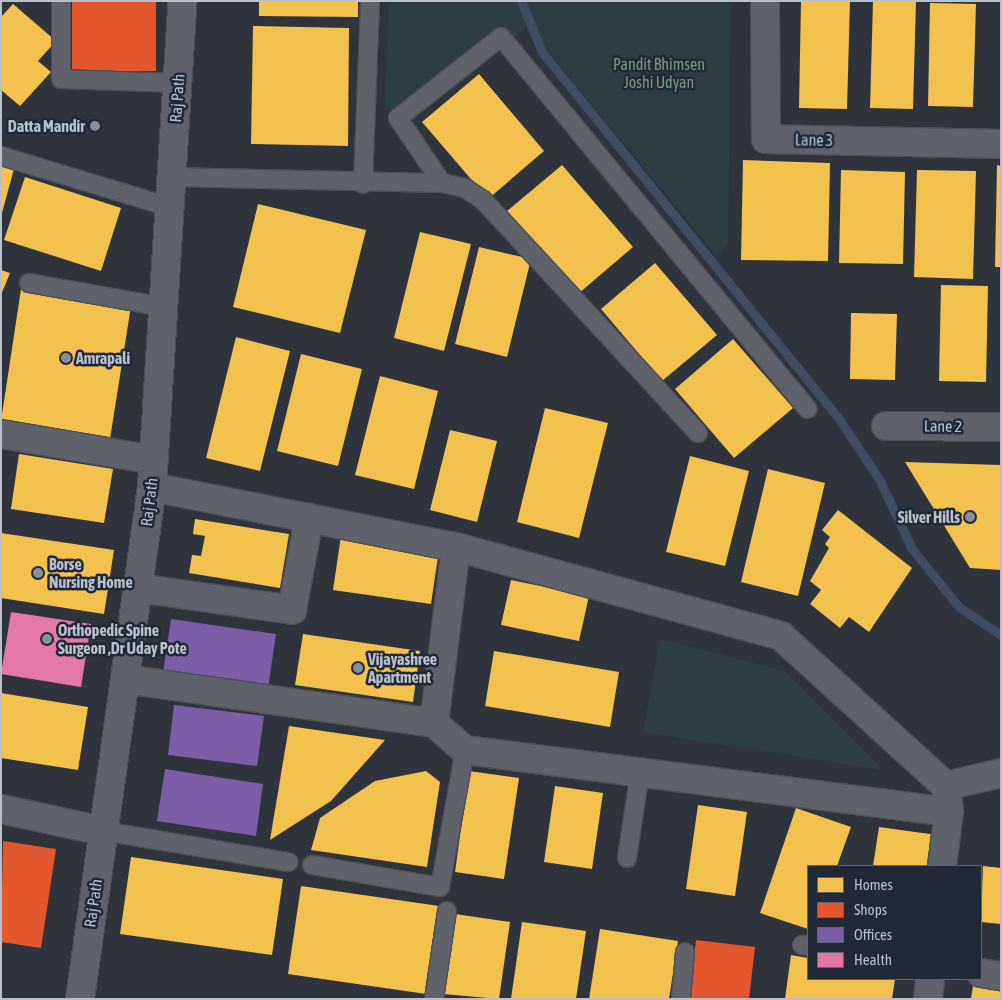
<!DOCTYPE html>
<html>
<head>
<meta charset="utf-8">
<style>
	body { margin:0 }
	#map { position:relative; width:1002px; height:1000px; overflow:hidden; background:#2f333c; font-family:"Asap Condensed",sans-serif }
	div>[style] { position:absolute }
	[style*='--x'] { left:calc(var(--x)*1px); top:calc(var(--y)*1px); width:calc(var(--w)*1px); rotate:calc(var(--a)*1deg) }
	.green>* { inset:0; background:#2c3e43 }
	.homes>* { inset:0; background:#f2c14e }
	.shops>* { inset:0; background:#e4572e }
	.offices>* { inset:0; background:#7b5ea7 }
	.health>* { inset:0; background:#e377a8 }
	.stream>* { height:9px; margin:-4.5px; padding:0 4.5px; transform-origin:4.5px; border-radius:4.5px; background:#3e4c66 }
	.roads { filter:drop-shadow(1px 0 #4b4e55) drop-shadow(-1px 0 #4b4e55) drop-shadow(0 1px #4b4e55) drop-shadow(0 -1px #4b4e55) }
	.lane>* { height:18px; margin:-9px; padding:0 9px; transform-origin:9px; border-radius:9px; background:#5f626a }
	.street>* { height:28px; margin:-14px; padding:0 14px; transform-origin:14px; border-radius:14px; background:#5f626a }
	.dots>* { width:14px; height:14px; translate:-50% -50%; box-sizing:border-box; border:2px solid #212937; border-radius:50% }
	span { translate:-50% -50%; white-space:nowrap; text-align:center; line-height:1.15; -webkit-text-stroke:5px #212937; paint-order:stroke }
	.park-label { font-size:16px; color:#729b7f }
	.street-label { font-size:16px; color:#babfcc }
	.poi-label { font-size:16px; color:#babfcc; font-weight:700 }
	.right { translate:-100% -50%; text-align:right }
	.left { translate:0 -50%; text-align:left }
	.frame { position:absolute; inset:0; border:2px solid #babfcc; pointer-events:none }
	.legend { position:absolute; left:807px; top:865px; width:175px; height:115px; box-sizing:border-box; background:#212937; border:1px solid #5e6573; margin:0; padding:6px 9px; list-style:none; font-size:15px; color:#babfcc }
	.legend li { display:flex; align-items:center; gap:10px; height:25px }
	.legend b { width:25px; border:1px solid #5e6573 }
</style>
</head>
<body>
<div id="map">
	<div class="green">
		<i style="clip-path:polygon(389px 1px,731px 1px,728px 245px,717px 256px,527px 26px,413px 119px,398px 118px,385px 103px)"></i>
		<i style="clip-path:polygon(660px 639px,784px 671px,883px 770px,643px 732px)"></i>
	</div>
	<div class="homes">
		<i style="clip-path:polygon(259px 1px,358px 1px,358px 17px,259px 16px)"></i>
		<i style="clip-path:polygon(801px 1px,850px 1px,847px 109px,799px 108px)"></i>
		<i style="clip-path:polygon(873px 1px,916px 1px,913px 109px,870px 108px)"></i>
		<i style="clip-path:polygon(930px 3px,976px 4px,973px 107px,928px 106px)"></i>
		<i style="clip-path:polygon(13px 4px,56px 41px,38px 61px,51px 72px,20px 106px,1px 90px,1px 17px)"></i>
		<i style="clip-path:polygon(253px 26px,349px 28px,348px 146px,251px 144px)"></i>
		<i style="clip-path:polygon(479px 74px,544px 151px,488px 199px,422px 122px)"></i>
		<i style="clip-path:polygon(743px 160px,830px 163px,828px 261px,741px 260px)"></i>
		<i style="clip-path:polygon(1px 161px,15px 165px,2px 213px,1px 213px)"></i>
		<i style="clip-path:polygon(562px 165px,633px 247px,578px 294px,507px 211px)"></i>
		<i style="clip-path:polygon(997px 165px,1001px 166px,1001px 267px,995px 267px)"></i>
		<i style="clip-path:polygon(841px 170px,905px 172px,903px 264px,839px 263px)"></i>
		<i style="clip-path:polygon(917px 170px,976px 171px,973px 279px,914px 277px)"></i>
		<i style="clip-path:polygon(25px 177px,121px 208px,101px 271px,4px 240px)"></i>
		<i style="clip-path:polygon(258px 204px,366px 230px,340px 333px,233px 307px)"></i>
		<i style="clip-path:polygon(420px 232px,471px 244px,444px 351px,394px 338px)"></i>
		<i style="clip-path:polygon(479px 247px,531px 259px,507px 357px,455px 344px)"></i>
		<i style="clip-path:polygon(655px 263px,717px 335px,662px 381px,601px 309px)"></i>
		<i style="clip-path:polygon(1px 270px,10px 273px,1px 295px)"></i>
		<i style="clip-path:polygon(941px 285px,988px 286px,986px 382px,939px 381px)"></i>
		<i style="clip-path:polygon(21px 289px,131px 306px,110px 439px,1px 421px)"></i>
		<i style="clip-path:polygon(851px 313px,897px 314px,895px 380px,850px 379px)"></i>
		<i style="clip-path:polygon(236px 337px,290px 351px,260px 471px,206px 458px)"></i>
		<i style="clip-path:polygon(733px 339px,793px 408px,734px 458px,675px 389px)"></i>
		<i style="clip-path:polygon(301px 354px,362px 369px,338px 466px,277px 451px)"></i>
		<i style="clip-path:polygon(380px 376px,438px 391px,414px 489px,355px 475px)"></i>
		<i style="clip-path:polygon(545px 408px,608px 423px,579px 538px,517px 522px)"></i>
		<i style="clip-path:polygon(450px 430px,497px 441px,477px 522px,430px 510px)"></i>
		<i style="clip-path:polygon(19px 454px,113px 469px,104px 523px,11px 509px)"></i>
		<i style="clip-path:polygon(690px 456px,749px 471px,725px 566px,666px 552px)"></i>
		<i style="clip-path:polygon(905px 462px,1001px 465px,1001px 570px,970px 568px)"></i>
		<i style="clip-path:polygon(768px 469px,825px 483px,798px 596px,741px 582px)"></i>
		<i style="clip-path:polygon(838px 510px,912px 568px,869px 632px,849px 617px,840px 628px,810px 604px,821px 590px,810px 581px,829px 548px,825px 544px,830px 537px,822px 530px)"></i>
		<i style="clip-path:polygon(195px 519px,289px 534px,280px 588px,189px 573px,192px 555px,201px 556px,205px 536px,193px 534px)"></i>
		<i style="clip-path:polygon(1px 533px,114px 550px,104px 614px,1px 598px)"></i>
		<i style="clip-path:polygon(341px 536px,439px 550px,431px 604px,333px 590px)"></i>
		<i style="clip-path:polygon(511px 580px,589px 596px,579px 641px,501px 625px)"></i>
		<i style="clip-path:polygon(303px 634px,420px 651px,413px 702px,295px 685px)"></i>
		<i style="clip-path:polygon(494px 651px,619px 672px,610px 727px,485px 706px)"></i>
		<i style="clip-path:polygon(1px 693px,88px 707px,78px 770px,1px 758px)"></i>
		<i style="clip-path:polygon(289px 726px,385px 740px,331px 801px,270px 840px)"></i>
		<i style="clip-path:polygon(426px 771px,440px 782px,427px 867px,311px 850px,320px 818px,375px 781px)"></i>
		<i style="clip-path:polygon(469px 771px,519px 778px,504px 879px,455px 872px)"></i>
		<i style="clip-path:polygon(555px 786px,603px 793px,592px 869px,544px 862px)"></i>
		<i style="clip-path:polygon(698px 805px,747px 812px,735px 896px,686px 889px)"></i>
		<i style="clip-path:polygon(796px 808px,851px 827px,837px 866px,808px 866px,808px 929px,760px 913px)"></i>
		<i style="clip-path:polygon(879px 827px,937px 835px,932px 866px,873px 866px)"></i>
		<i style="clip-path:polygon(131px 857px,283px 879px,272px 955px,120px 934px)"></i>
		<i style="clip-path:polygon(983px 866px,1001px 868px,1001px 924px,981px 922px)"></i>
		<i style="clip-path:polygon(301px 886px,439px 906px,426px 994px,288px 974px)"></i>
		<i style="clip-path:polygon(455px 914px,510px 922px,499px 999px,443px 994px)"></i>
		<i style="clip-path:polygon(522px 922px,586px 931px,576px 999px,511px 999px)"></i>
		<i style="clip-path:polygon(600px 929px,678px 941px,669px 999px,589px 999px)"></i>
		<i style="clip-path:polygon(791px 955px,808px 958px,808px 979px,895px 979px,892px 999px,785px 999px)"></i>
		<i style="clip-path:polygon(974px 979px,1001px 981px,1001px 999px,971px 999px)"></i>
	</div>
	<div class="shops">
		<i style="clip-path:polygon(72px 1px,156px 1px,156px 71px,72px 71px)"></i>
		<i style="clip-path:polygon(3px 841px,56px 849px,41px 948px,1px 942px)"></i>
		<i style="clip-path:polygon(696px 940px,755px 947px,749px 999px,689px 999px)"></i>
	</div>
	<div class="offices">
		<i style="clip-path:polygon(171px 619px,276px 634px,268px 688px,163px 673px)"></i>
		<i style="clip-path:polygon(174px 705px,264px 716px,257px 766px,168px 755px)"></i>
		<i style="clip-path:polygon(165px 769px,263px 784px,256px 836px,157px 821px)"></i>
	</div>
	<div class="health">
		<i style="clip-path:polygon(11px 612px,91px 624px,81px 687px,1px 674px)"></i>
	</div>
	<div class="stream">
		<i style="--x:521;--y:1;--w:55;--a:67.6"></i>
		<i style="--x:542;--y:52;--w:469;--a:51"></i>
		<i style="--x:837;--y:416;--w:76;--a:56.3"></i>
		<i style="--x:879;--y:479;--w:77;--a:64.8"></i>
		<i style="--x:912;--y:549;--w:75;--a:51"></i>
		<i style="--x:959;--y:607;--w:50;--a:33.7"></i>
	</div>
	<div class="roads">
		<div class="lane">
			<i style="--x:61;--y:1;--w:78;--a:90"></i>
			<i style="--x:61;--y:79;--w:117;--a:2"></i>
			<i style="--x:1;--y:156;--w:177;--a:16.8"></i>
			<i style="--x:172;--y:177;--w:270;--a:1.3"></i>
			<i style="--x:442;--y:183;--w:24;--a:12"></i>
			<i style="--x:465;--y:188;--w:22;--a:34"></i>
			<i style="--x:483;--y:200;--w:317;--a:47.3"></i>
			<i style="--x:442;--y:183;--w:78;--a:-124.1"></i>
			<i style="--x:398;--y:118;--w:131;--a:-38.2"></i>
			<i style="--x:501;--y:37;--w:482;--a:50.5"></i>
			<i style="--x:363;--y:184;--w:183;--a:-87.8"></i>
			<i style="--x:29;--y:283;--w:137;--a:10.1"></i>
			<i style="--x:103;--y:831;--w:188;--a:9.5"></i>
			<i style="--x:627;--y:858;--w:87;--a:-81.4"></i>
			<i style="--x:312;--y:865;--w:130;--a:9.8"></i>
			<i style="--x:440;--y:887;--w:139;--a:-79.7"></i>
			<i style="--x:802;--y:945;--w:6;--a:9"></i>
			<i style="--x:434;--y:999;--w:89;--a:-81.6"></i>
			<i style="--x:681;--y:999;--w:47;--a:-85.1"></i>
		</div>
		<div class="street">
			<i style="--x:765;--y:1;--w:138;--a:89.6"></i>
			<i style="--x:766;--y:139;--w:235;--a:1.2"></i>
			<i style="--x:886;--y:426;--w:115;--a:0.5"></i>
			<i style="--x:1;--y:434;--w:155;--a:9.6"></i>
			<i style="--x:152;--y:487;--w:310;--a:11.2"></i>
			<i style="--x:456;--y:547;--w:337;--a:15.3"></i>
			<i style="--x:781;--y:636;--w:223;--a:42.3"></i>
			<i style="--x:946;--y:786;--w:26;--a:83"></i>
			<i style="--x:949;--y:812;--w:54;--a:97.4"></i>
			<i style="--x:456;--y:547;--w:177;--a:97.1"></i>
			<i style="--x:434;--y:723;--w:41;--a:41.1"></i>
			<i style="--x:465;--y:750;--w:488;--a:7.3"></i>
			<i style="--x:138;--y:588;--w:156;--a:8.1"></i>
			<i style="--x:292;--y:610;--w:94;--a:-79.5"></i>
			<i style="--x:125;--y:679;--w:312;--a:8.1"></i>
			<i style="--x:946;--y:786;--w:57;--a:-13.3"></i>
			<i style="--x:1;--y:809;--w:104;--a:12.2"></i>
			<i style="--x:981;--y:973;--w:20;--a:9"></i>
			<i style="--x:80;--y:999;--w:517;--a:-82"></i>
			<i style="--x:152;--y:487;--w:487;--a:-86.4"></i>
			<i style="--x:928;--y:999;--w:20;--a:-84"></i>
		</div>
	</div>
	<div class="dots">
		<i style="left:95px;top:126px;background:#898e9a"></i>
		<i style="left:66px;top:358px;background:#898e9a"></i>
		<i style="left:970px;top:517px;background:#898e9a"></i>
		<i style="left:38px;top:573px;background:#898e9a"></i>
		<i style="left:47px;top:639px;background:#898e9a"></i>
		<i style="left:358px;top:668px;background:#898e9a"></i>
	</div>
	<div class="park-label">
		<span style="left:659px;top:73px">Pandit Bhimsen<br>Joshi Udyan</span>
	</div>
	<div class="street-label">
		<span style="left:177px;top:98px;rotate:-86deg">Raj Path</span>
		<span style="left:814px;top:140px;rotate:1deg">Lane 3</span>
		<span style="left:943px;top:426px;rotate:1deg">Lane 2</span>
		<span style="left:149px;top:502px;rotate:-83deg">Raj Path</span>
		<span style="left:93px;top:903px;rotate:-82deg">Raj Path</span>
	</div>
	<div class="poi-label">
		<span class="right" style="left:85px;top:126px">Datta Mandir</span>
		<span class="left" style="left:76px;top:358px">Amrapali</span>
		<span class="right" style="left:960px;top:517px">Silver Hills</span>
		<span class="left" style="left:49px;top:573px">Borse<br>Nursing Home</span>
		<span class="left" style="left:58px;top:639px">Orthopedic Spine<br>Surgeon ,Dr Uday Pote</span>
		<span class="left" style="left:368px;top:668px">Vijayashree<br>Apartment</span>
	</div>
	<div class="frame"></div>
	<ul class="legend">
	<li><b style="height:14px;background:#f2c14e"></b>Homes</li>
	<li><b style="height:14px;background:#e4572e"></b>Shops</li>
	<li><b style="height:14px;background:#7b5ea7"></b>Offices</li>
	<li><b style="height:14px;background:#e377a8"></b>Health</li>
	</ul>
</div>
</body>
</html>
